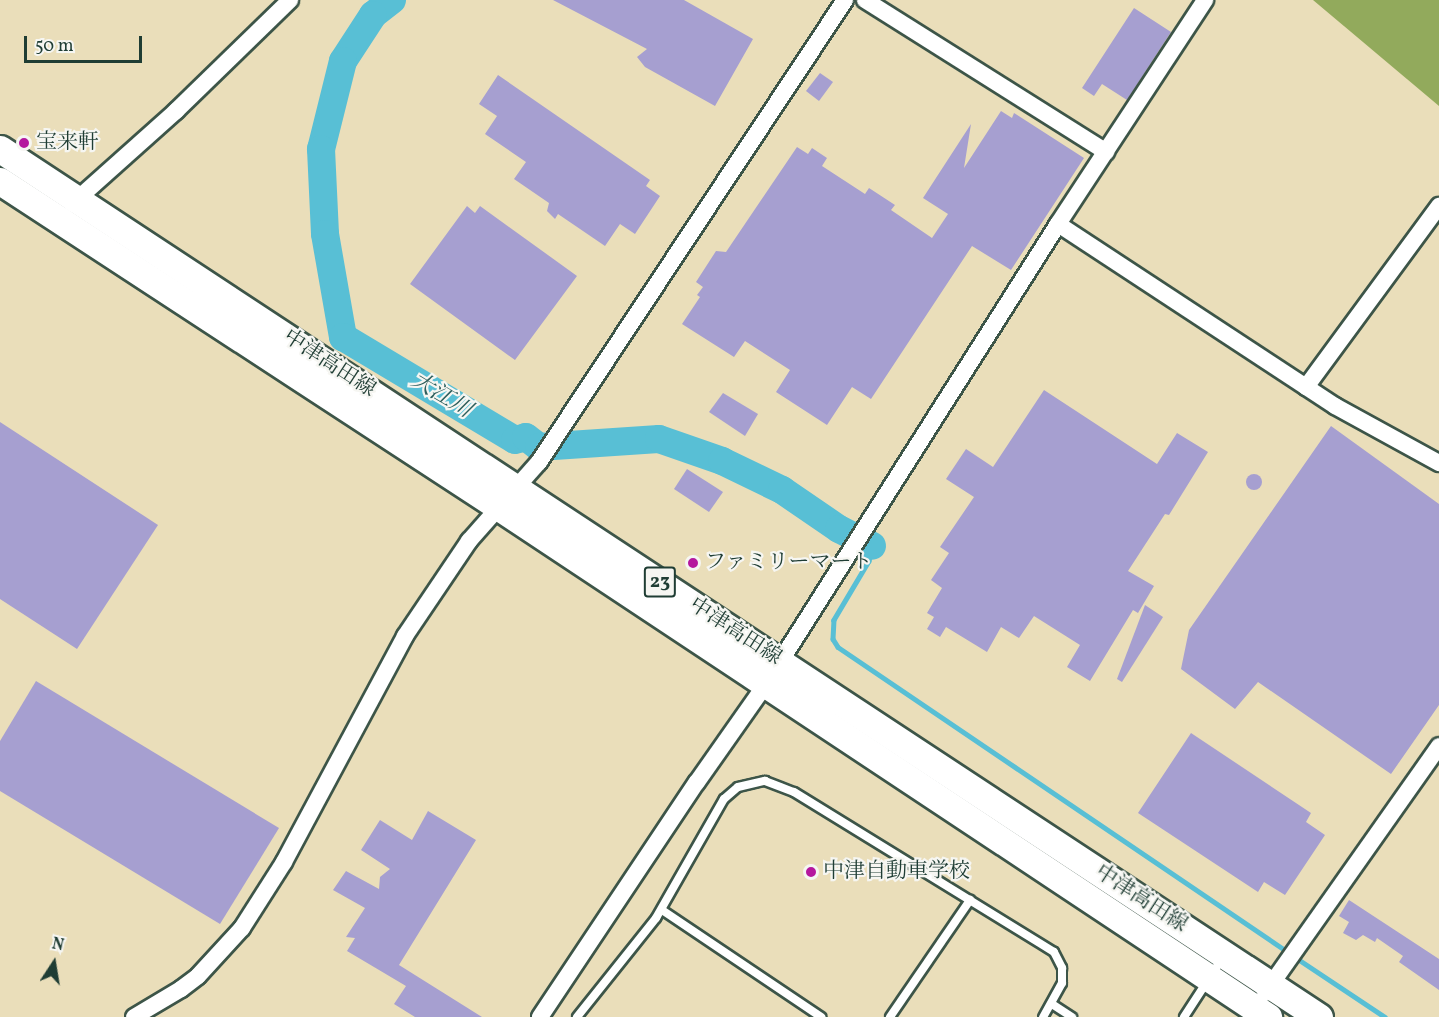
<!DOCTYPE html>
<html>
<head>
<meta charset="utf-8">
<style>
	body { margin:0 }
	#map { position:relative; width:1439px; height:1017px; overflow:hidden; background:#eadeba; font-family:Vollkorn,"Noto Serif JP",serif }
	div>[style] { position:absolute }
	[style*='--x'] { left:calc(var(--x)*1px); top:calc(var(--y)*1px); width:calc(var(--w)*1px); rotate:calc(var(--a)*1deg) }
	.forest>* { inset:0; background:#92aa5c }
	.stream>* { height:4.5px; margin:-2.25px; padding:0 2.25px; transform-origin:2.25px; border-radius:2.25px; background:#58bfd5 }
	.river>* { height:28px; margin:-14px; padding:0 14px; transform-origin:14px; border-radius:14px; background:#58bfd5 }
	.building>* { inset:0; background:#a69fd0 }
	.round { border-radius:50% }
	.roads { filter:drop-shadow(2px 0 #3d5548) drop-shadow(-2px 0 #3d5548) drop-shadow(0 2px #3d5548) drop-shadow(0 -2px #3d5548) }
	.service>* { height:8px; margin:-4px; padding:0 4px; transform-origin:4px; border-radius:4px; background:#fff }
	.minor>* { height:16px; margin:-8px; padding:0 8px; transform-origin:8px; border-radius:8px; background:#fff }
	.primary>* { height:27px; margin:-13.5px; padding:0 13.5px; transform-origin:13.5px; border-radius:13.5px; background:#fff }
	.dots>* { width:16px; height:16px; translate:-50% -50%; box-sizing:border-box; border:3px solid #f6f6f2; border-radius:50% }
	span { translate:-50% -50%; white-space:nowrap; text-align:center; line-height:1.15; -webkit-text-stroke:4.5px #f6f6f2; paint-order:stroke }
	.shield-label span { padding:2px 4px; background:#f6f6f2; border:2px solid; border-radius:4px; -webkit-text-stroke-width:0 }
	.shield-label { font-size:20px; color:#1f3d34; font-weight:700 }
	.poi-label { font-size:21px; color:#1f3d34 }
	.left { translate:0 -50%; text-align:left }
	.street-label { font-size:21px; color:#1f3d34 }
	.water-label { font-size:22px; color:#2d5e5c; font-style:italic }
	.north { position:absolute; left:24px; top:933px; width:60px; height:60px; -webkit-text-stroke:4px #f6f6f2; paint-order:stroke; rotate:12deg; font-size:16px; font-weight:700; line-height:24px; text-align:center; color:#1f3d34 }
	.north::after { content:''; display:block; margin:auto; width:21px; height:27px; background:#1f3d34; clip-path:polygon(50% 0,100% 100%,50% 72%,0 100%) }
	.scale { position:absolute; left:24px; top:36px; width:118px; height:27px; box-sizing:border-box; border:3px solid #1f3d34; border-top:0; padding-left:8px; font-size:18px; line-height:21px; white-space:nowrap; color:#1f3d34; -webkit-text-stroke:4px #f6f6f2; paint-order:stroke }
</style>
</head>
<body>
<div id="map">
	<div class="forest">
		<i style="clip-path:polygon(1313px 0,1439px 0,1439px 106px)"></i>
	</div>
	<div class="stream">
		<i style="--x:872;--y:546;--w:15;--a:101"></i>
		<i style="--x:869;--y:561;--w:69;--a:120.7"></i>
		<i style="--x:834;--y:620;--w:19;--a:93"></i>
		<i style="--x:833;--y:639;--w:9;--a:58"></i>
		<i style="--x:838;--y:647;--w:544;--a:34.13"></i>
		<i style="--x:1295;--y:957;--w:108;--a:33.7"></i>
	</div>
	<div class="river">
		<i style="--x:392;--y:0;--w:24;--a:142"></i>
		<i style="--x:373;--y:15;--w:55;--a:123.1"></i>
		<i style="--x:343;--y:61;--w:91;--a:104"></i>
		<i style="--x:321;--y:149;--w:85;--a:87.3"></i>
		<i style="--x:325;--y:234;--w:105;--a:80.1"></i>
		<i style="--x:343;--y:337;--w:200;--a:30.9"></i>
		<i style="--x:515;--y:440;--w:11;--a:-15"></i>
		<i style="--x:526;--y:437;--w:16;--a:38"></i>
		<i style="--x:539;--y:447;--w:120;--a:-3.8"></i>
		<i style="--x:659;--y:439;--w:67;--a:19.2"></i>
		<i style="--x:722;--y:461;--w:67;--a:25.8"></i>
		<i style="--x:782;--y:490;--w:69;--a:34.4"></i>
		<i style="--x:839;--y:529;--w:37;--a:27"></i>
	</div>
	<div class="building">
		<i style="clip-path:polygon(553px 0,684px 0,753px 39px,715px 106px,645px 67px,637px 57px,647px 49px)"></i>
		<i style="clip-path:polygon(1134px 8px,1171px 32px,1127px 100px,1102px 84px,1094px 96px,1082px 88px)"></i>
		<i style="clip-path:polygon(820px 73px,833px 82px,819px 101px,806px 91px)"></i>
		<i style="clip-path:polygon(498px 75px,650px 180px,646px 186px,660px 196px,635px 234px,620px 224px,605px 246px,558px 214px,555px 219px,547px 211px,549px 203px,514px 179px,526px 162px,485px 134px,497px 116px,479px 104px)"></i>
		<i style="clip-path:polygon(1001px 111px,1012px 118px,1014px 113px,1084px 158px,1011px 270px,972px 246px,871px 399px,852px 387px,827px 425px,776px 392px,790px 370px,745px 341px,734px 357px,682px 324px,700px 297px,697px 295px,703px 287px,696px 282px,716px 251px,726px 252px,797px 147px,808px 154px,812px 148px,827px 158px,822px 166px,865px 194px,869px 188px,895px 205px,891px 210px,932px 238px,948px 214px,923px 198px,971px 124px,964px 168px)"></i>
		<i style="clip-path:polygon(467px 206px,475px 213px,480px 206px,577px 276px,515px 360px,410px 284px)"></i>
		<i style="clip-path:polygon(1044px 390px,1157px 464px,1177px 433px,1208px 452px,1169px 515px,1165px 514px,1128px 571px,1154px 586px,1138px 613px,1133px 610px,1090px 681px,1067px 667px,1080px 645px,1034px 616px,1019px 638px,1001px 627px,987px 652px,946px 627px,940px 637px,927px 629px,934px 617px,927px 613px,942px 588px,931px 580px,949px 553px,940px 547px,974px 497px,946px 479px,966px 449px,993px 467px)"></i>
		<i style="clip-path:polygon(723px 393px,758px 414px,745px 436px,709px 412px)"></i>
		<i style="clip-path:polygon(0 422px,158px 525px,77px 649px,0 599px)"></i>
		<i style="clip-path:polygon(1331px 426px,1439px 504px,1439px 705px,1391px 774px,1258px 682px,1235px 709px,1181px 669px,1189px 630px)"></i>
		<i style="clip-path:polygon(687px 469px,723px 492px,709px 512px,674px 489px)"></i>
		<i class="round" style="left:1246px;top:474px;width:16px;height:16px"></i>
		<i style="clip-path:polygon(1145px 605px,1163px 617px,1122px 682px,1117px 679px)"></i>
		<i style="clip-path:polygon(36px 681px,279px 828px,220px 924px,0 791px,0 741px)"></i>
		<i style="clip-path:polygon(1191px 733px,1311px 813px,1306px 822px,1325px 835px,1285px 895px,1264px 882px,1258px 892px,1138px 813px)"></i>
		<i style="clip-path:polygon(428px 811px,476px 840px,399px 965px,482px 1017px,415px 1017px,394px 1004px,406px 986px,347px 951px,355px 938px,346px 937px,365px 908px,333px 890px,346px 871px,379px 889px,380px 877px,390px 869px,361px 850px,380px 820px,412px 840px)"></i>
		<i style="clip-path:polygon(1349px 900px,1439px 959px,1439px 990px,1399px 962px,1403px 956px,1377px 938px,1375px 942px,1363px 935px,1356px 940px,1343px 933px,1349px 922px,1339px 916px)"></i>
	</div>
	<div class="roads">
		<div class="service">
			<i style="--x:662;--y:910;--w:192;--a:33.9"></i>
			<i style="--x:1052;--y:1004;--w:24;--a:33"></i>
			<i style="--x:577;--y:1017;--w:127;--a:-51.4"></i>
			<i style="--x:656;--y:918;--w:137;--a:-60.3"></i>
			<i style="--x:724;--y:799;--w:18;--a:-41"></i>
			<i style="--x:738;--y:787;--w:28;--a:-13"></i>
			<i style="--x:765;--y:781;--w:31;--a:21"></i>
			<i style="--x:794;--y:792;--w:305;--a:31.6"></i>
			<i style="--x:1054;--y:952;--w:18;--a:63"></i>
			<i style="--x:1062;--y:968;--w:15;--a:90"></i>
			<i style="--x:1062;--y:983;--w:39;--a:119"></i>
			<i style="--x:890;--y:1017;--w:142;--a:-55.6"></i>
			<i style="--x:1184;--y:1017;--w:72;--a:-57"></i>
		</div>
		<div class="minor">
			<i style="--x:865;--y:0;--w:285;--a:32.2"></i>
			<i style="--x:72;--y:204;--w:140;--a:-41.8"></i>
			<i style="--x:176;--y:111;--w:159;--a:-44.2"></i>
			<i style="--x:1058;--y:224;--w:331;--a:33.3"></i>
			<i style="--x:1335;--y:406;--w:119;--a:28.7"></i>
			<i style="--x:1306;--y:387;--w:225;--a:-53.7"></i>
			<i style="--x:1265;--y:993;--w:302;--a:-54.8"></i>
			<i style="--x:134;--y:1017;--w:55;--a:-30.8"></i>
			<i style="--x:181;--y:989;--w:21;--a:-37"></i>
			<i style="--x:198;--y:976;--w:65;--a:-47.5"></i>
			<i style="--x:242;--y:928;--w:78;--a:-57.5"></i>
			<i style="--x:284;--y:862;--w:256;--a:-61.8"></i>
			<i style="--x:405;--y:636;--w:115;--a:-56"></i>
			<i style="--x:469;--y:541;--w:106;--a:-48.5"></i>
			<i style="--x:539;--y:462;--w:554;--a:-56.48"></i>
			<i style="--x:540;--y:1017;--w:283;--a:-56.3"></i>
			<i style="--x:697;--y:782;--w:120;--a:-54.9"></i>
			<i style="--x:766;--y:684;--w:545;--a:-57.59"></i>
			<i style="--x:1058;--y:224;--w:268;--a:-56.7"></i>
		</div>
		<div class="primary">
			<i style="--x:0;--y:149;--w:1579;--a:33.35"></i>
			<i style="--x:0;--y:181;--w:596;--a:33.16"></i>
			<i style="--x:499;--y:507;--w:923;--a:33.55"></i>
		</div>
	</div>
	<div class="dots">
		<i style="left:24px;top:143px;background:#b5179e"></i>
		<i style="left:693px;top:563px;background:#b5179e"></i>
		<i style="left:811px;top:872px;background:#b5179e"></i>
	</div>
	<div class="shield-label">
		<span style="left:660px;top:582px">23</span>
	</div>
	<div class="poi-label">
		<span class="left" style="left:36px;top:143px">宝来軒</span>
		<span class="left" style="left:705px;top:563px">ファミリーマート</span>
		<span class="left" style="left:823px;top:872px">中津自動車学校</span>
	</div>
	<div class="street-label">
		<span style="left:329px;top:364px;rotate:33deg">中津高田線</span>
		<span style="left:735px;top:632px;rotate:33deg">中津高田線</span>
		<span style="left:1141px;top:899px;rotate:33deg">中津高田線</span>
	</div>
	<div class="water-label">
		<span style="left:441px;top:396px;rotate:31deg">大江川</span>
	</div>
	<div class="north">N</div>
	<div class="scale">50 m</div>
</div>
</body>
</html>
